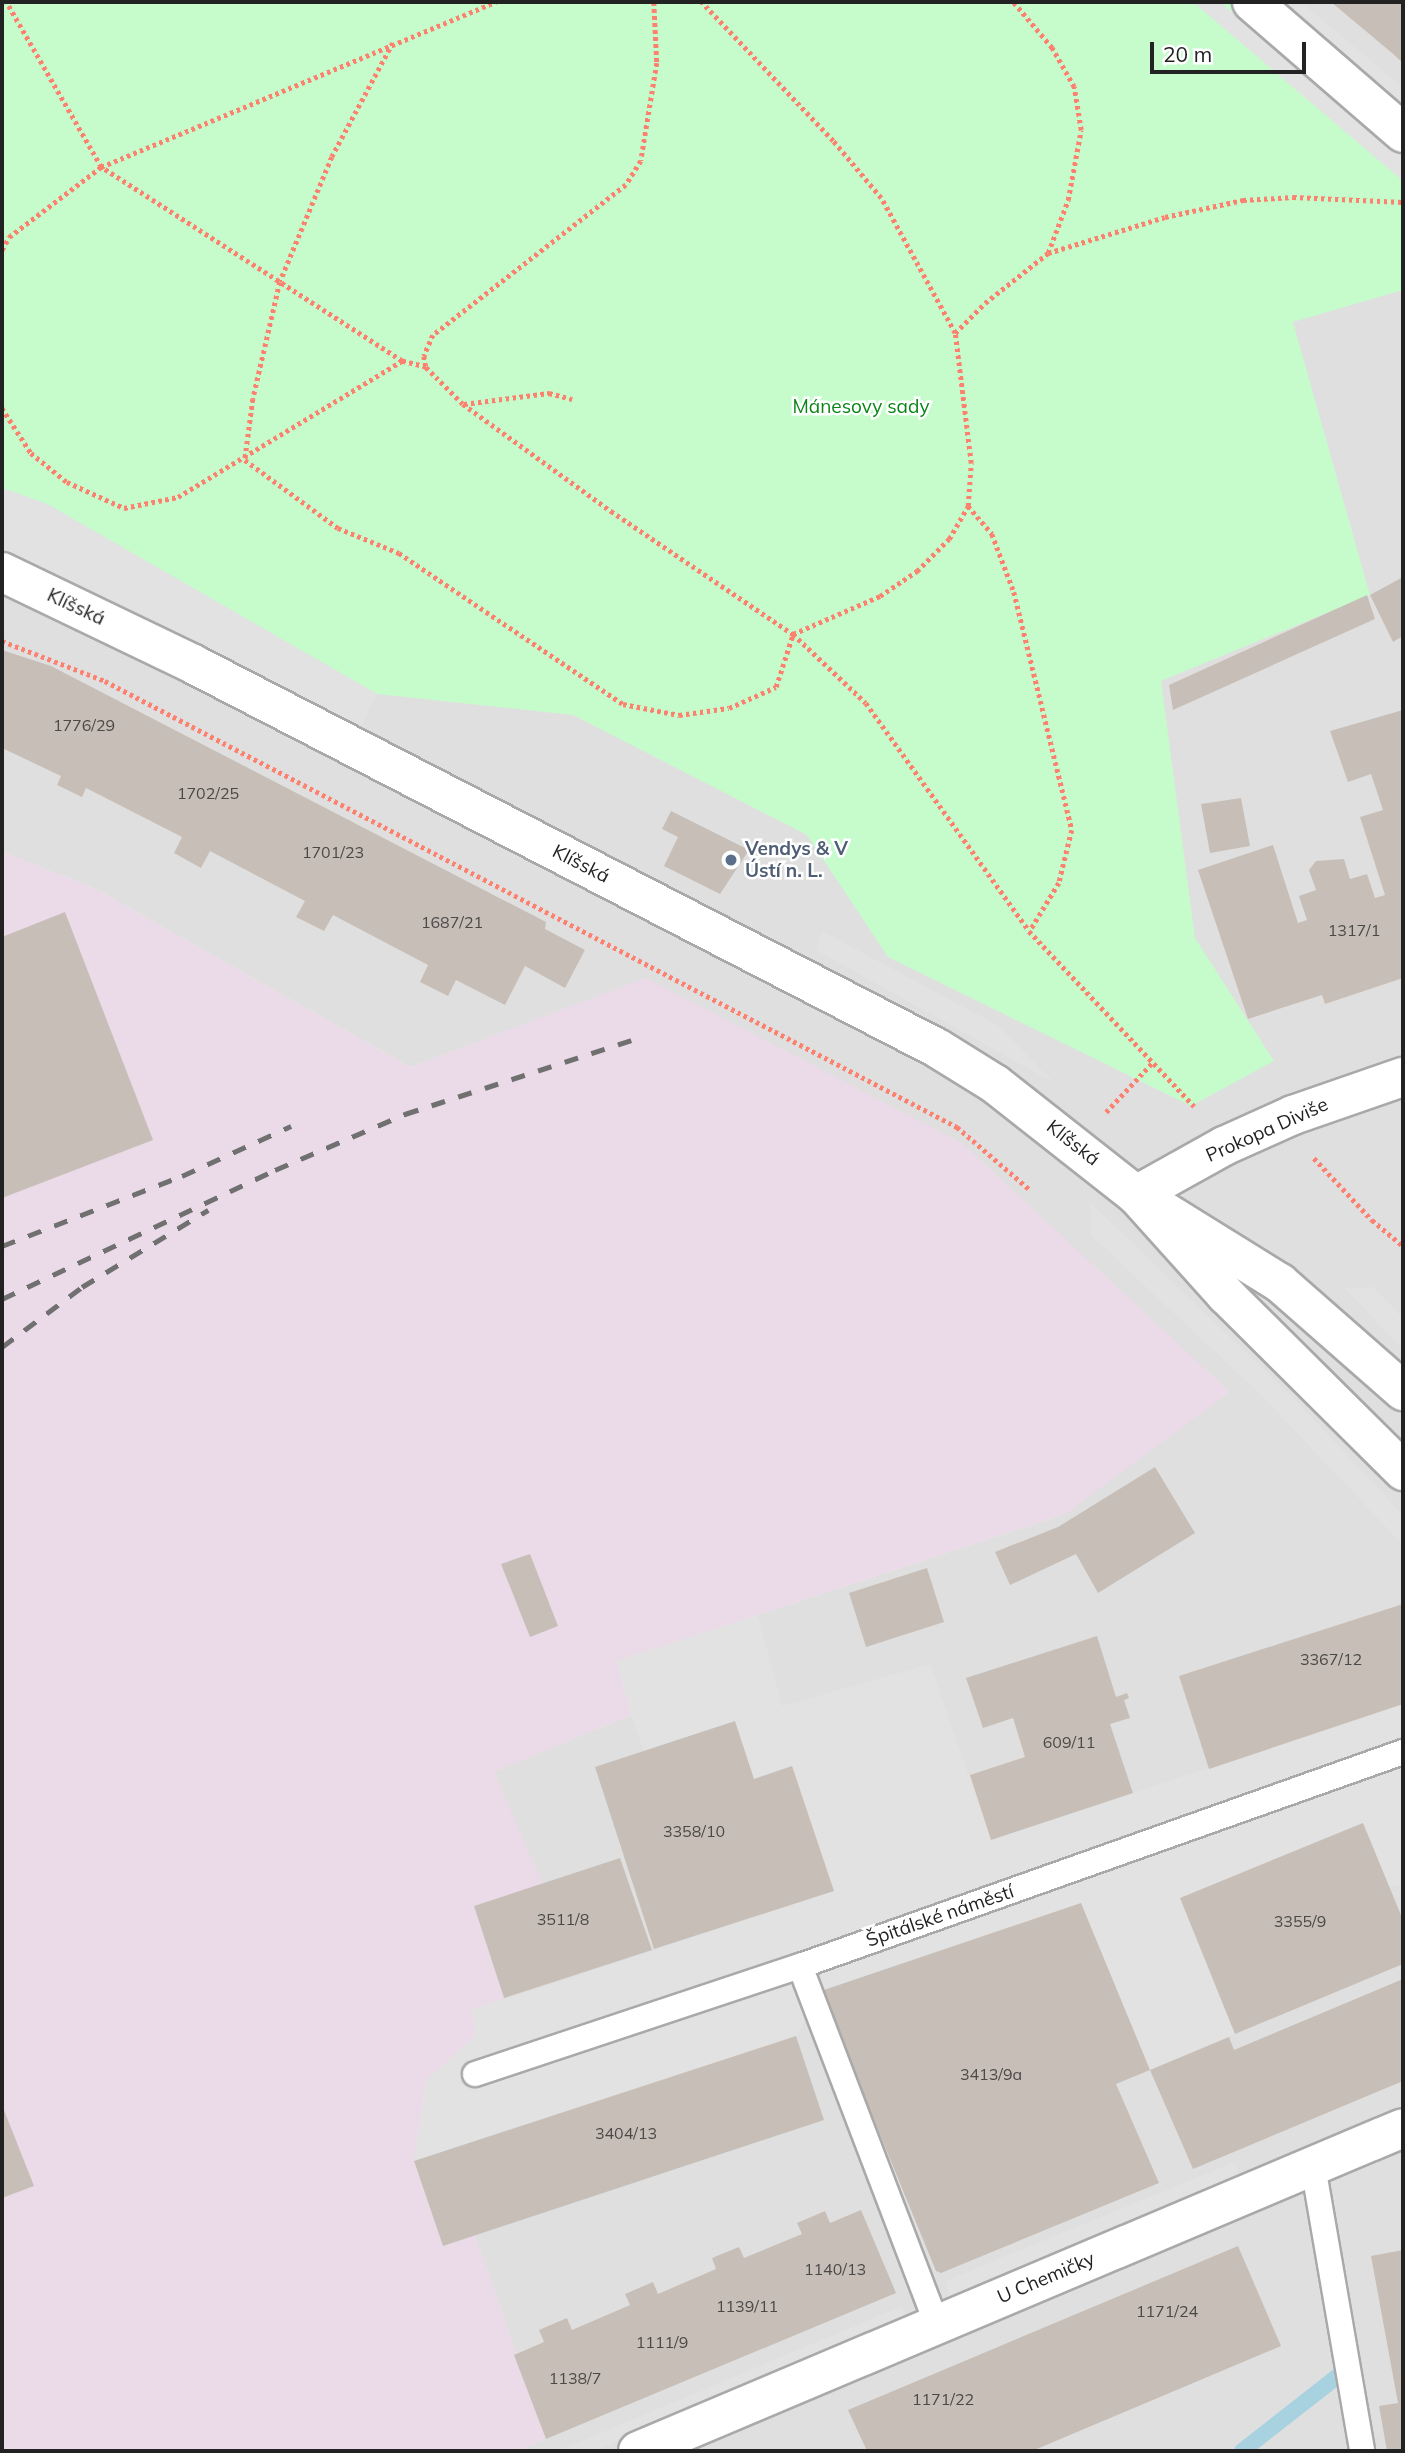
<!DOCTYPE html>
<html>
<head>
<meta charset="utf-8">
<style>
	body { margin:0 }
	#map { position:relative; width:1405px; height:2453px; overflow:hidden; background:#f2efe8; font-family:Mulish,sans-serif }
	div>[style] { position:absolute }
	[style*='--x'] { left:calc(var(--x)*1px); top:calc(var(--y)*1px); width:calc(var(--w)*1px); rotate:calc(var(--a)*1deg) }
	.residential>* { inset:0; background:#e0dfdf }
	.industrial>* { inset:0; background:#ebdae7 }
	.park>* { inset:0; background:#c6fbcc }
	.parking>* { inset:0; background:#e2e2e2 }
	.stream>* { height:16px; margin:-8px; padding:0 8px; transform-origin:8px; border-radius:8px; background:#a9d2e0 }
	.building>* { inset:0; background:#c7bfb7 }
	.path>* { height:4.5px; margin-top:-2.25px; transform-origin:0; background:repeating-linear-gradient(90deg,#fc816f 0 3.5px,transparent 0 7px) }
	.roads { filter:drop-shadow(2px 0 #a9a9a9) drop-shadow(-2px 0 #a9a9a9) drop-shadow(0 2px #a9a9a9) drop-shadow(0 -2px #a9a9a9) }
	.service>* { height:24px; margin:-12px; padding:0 12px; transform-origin:12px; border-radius:12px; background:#fff }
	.minor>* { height:38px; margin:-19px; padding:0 19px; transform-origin:19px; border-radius:19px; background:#fff }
	.tertiary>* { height:38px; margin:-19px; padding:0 19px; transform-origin:19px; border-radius:19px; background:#fff }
	.rail>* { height:5px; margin-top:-2.5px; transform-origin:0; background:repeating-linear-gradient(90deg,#707070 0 14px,transparent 0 28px) }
	.dots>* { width:19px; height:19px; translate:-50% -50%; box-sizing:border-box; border:4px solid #fff; border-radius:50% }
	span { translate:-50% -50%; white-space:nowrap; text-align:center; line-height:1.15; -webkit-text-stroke:5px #fff; paint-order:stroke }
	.number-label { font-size:16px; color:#4b4947 }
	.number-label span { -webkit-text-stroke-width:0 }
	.park-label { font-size:19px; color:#0a8518 }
	.street-label { font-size:19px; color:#222 }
	.service-label { font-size:19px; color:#4e5e75; font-weight:700 }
	.left { translate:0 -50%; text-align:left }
	.frame { position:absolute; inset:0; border:4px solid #222; pointer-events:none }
	.scale { position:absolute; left:1150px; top:42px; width:156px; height:32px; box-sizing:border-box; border:4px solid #222; border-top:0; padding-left:9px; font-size:21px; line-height:24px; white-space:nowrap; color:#222; -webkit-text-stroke:5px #fff; paint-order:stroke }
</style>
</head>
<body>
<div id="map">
	<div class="residential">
		<i style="clip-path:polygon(2px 2px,1403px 2px,1403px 2451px,517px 2451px,546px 2439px,475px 2236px,443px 2246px,414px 2161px,426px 2081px,476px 2035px,472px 2010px,504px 1998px,474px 1906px,542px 1885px,493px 1772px,631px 1715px,617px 1661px,1065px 1514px,647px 978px,410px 1067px,94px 888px,2px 852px)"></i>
	</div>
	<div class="industrial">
		<i style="clip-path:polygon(2px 852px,94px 888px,410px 1067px,646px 978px,962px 1143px,1230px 1392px,1065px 1514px,617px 1661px,631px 1715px,494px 1772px,543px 1885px,474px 1906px,504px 1998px,472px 2010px,476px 2035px,426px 2081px,414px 2161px,443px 2246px,475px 2235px,546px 2439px,517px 2451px,2px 2451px)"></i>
	</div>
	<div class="park">
		<i style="clip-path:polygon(2px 2px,1252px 2px,1403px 132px,1403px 290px,1293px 322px,1370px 595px,1161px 681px,1195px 938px,1274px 1061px,1191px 1106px,888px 957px,807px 835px,573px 715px,377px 694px,47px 504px,2px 488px)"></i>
	</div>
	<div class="parking">
		<i style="clip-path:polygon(1193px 2px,1220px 2px,1403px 157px,1403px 181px)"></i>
		<i style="clip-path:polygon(1252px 2px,1301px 2px,1403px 88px,1403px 133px)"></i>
		<i style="clip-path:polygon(2px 488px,47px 504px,377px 694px,351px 746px,2px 572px)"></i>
		<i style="clip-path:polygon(822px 931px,997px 1025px,1054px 1083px,816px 950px)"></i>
		<i style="clip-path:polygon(1090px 1202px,1296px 1401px,1403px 1515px,1403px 1545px,1262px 1396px,1091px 1235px)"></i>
		<i style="clip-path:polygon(1373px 1287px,1403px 1318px,1403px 1349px,1344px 1288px)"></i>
		<i style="clip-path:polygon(758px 1615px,782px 1706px,930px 1664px,991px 1839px,1403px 1704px,1403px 1883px,1389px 1887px,1362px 1823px,1180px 1898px,1235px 2034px,1150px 2070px,1081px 1904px,821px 1991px,796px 2036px,414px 2161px,426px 2081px,476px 2035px,472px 2010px,833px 1891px,793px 1767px,754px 1779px,735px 1722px,644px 1751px,631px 1715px,617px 1661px)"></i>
		<i style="clip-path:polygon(1235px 2162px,1244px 2183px,952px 2301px,945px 2281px)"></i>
		<i style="clip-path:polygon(902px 2306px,908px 2320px,593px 2451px,558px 2451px)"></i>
	</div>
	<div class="stream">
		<i style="--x:1242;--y:2451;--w:122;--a:-38"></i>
	</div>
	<div class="building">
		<i style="clip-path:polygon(1331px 2px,1403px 2px,1403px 63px,1392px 53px)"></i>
		<i style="clip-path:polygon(1403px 577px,1403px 636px,1393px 642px,1370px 595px)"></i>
		<i style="clip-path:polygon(1367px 595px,1375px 619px,1173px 710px,1169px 685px)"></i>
		<i style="clip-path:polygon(2px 650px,51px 666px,546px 922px,545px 929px,585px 950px,565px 988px,525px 966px,505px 1005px,456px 980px,448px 996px,420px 982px,428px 965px,333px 915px,324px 931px,296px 917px,305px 901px,210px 851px,201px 868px,174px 853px,182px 837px,86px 788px,82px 797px,57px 785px,61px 776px,2px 748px)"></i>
		<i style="clip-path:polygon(1403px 710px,1403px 978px,1325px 1004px,1322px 995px,1248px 1019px,1198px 870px,1273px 845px,1298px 923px,1307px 920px,1299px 896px,1316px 890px,1309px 870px,1316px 861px,1344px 859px,1350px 879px,1367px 874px,1375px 898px,1385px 895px,1360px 817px,1383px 810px,1371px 774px,1348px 782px,1330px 731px)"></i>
		<i style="clip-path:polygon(1241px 798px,1250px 846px,1210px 853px,1201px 804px)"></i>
		<i style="clip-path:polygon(671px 811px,749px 850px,720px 894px,664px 866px,678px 837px,662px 829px)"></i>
		<i style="clip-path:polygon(65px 912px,153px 1140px,2px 1198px,2px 937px)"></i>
		<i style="clip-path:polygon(1155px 1467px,1195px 1533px,1098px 1593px,1076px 1554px,1010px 1585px,995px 1552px,1058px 1527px)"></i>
		<i style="clip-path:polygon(530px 1554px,558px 1626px,530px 1637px,501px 1564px)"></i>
		<i style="clip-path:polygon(927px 1568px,944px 1622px,866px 1647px,849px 1593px)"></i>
		<i style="clip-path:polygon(1403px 1604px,1403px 1704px,1209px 1769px,1179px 1676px)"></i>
		<i style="clip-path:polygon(1097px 1636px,1116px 1697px,1127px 1693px,1129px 1698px,1124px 1700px,1130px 1718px,1110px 1724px,1133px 1793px,991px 1840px,970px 1775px,1025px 1757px,1013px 1718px,983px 1728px,966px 1678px)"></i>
		<i style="clip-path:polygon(735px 1721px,754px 1779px,792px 1766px,834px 1891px,654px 1949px,595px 1767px)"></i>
		<i style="clip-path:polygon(1363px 1823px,1403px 1920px,1403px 1964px,1235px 2034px,1180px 1898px)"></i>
		<i style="clip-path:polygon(620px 1858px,652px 1950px,504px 1998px,474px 1906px)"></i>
		<i style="clip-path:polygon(1081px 1903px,1150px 2070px,1116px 2084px,1159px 2183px,941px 2273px,936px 2271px,821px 1991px)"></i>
		<i style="clip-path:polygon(1403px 1979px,1403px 2081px,1193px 2169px,1150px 2070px,1229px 2037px,1234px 2050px)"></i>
		<i style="clip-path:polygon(796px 2036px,824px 2120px,443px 2246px,414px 2161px)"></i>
		<i style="clip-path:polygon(2px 2105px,34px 2186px,2px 2198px)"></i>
		<i style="clip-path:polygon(861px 2210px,896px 2293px,546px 2439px,514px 2355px,544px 2342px,539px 2330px,567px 2318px,572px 2330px,630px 2305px,625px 2294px,653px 2282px,658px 2294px,716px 2269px,712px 2258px,739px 2247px,744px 2258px,802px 2234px,797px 2223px,825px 2211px,830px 2223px)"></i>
		<i style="clip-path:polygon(1238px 2246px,1281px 2346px,1032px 2451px,867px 2451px,848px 2410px)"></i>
		<i style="clip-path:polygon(1403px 2250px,1403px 2451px,1387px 2451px,1379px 2406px,1398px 2403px,1371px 2256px)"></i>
	</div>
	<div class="path">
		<i style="--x:654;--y:2;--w:61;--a:87.2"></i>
		<i style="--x:657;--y:63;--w:99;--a:99.3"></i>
		<i style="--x:641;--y:161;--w:28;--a:122"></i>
		<i style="--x:626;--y:185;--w:244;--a:142.1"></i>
		<i style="--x:433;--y:335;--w:23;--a:113"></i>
		<i style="--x:424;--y:356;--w:11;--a:80"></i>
		<i style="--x:426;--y:367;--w:52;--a:45"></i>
		<i style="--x:463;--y:404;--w:183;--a:35.9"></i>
		<i style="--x:611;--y:511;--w:220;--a:34.1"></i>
		<i style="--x:793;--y:634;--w:100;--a:43.4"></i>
		<i style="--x:866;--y:703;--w:280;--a:54.4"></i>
		<i style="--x:1029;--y:931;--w:241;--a:46.7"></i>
		<i style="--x:393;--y:43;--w:129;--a:118.2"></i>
		<i style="--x:332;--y:157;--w:135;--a:112.6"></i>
		<i style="--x:280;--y:282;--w:120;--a:103"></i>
		<i style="--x:253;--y:399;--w:62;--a:97.5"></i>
		<i style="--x:245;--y:460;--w:115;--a:36.2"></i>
		<i style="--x:338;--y:528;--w:66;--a:22.3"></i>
		<i style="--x:399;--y:553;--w:270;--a:34"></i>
		<i style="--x:623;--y:704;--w:57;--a:11.1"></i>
		<i style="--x:679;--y:715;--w:50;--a:-8"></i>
		<i style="--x:729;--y:708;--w:51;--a:-24.1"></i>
		<i style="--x:776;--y:687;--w:56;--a:-72.2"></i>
		<i style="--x:793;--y:634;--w:95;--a:-23.6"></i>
		<i style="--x:880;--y:596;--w:45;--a:-34"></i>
		<i style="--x:917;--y:571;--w:45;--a:-45"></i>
		<i style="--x:949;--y:539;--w:38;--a:-60"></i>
		<i style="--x:968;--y:506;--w:43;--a:-86"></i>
		<i style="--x:971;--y:463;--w:131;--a:-97"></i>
		<i style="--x:955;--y:333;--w:154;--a:-118.7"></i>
		<i style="--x:881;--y:198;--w:75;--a:-130.1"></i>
		<i style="--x:833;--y:141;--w:192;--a:-133.5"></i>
		<i style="--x:2;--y:250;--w:15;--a:-62"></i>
		<i style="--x:9;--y:237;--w:116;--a:-37.3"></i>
		<i style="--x:101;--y:167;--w:190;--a:-119.9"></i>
		<i style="--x:1048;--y:253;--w:122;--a:-17.1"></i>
		<i style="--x:1165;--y:217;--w:80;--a:-12.3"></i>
		<i style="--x:1243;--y:200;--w:50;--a:-3.4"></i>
		<i style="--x:1293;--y:197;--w:110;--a:2.6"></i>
		<i style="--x:955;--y:333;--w:42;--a:-45"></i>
		<i style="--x:985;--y:303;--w:80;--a:-38.4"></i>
		<i style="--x:1048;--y:253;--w:57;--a:-69.3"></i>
		<i style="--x:1068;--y:200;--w:71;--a:-79.5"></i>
		<i style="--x:1081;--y:130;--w:44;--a:-99.2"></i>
		<i style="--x:1074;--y:87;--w:45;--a:-119.4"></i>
		<i style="--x:1052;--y:48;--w:60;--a:-130.3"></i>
		<i style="--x:426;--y:367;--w:25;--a:-166"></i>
		<i style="--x:402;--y:361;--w:358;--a:-147.2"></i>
		<i style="--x:101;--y:167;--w:428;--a:-22.7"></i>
		<i style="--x:464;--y:404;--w:86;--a:-7.4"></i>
		<i style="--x:549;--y:393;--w:24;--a:15"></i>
		<i style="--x:2;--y:408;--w:54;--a:57.2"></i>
		<i style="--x:31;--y:453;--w:46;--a:38.9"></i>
		<i style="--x:67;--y:482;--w:63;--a:24.5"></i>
		<i style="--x:124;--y:508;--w:55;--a:-11.5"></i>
		<i style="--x:178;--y:497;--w:262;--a:-31.3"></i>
		<i style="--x:968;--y:506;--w:37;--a:49"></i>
		<i style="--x:992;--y:534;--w:62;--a:69.2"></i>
		<i style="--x:1014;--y:592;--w:245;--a:76.3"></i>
		<i style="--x:1072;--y:830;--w:55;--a:103.8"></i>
		<i style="--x:1059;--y:883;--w:56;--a:121.1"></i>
		<i style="--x:2;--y:641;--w:110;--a:21.2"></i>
		<i style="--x:105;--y:681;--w:962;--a:27.63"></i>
		<i style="--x:957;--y:1127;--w:95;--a:40.7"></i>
		<i style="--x:1106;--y:1112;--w:69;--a:-46.8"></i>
		<i style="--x:1314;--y:1158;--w:85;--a:46.9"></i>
		<i style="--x:1372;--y:1220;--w:40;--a:40"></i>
	</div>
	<div class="roads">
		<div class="service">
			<i style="--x:800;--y:1966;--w:383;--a:69.1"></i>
			<i style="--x:475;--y:2074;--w:342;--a:-18.4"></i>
			<i style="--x:800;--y:1966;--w:640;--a:-19.54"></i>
			<i style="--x:1313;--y:2166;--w:289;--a:80.2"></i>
		</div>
		<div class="minor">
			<i style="--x:1252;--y:2;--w:200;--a:40.9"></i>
			<i style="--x:1136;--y:1195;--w:101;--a:-29.1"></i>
			<i style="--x:1224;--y:1146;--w:76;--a:-24.2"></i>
			<i style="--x:1293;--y:1115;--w:116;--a:-19.1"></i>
			<i style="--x:638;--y:2451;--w:830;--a:-22.89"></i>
		</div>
		<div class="tertiary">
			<i style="--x:2;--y:572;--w:212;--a:25.7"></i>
			<i style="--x:193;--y:664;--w:837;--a:27.3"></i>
			<i style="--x:937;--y:1048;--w:68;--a:31.8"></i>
			<i style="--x:995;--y:1084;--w:179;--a:38.2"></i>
			<i style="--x:1136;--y:1195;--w:135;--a:48"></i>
			<i style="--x:1226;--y:1295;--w:250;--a:44.8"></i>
			<i style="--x:1159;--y:1208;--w:142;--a:31.8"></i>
			<i style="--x:1280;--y:1283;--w:164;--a:41.3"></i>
		</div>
	</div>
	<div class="rail">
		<i style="--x:2;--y:1246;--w:193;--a:-21.3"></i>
		<i style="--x:182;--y:1176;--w:120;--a:-24.6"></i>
		<i style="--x:2;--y:1299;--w:302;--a:-25.3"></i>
		<i style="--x:275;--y:1170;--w:142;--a:-23.3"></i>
		<i style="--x:405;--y:1114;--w:251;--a:-18.1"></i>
		<i style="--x:2;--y:1347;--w:100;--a:-36.9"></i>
		<i style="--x:82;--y:1287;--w:148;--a:-31.4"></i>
	</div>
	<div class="dots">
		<i style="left:731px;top:860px;background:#5c6f8a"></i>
	</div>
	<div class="number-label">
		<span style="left:84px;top:725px">1776/29</span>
		<span style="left:208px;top:793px">1702/25</span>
		<span style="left:333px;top:852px">1701/23</span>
		<span style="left:452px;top:922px">1687/21</span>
		<span style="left:1354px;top:930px">1317/1</span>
		<span style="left:1331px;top:1659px">3367/12</span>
		<span style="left:1069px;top:1742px">609/11</span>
		<span style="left:694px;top:1831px">3358/10</span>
		<span style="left:563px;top:1919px">3511/8</span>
		<span style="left:1300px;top:1921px">3355/9</span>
		<span style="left:991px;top:2074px">3413/9a</span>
		<span style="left:626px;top:2133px">3404/13</span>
		<span style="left:835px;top:2269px">1140/13</span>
		<span style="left:747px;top:2306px">1139/11</span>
		<span style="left:1167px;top:2311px">1171/24</span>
		<span style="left:662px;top:2342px">1111/9</span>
		<span style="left:575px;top:2378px">1138/7</span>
		<span style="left:943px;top:2399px">1171/22</span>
	</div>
	<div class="park-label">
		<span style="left:861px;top:407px">Mánesovy sady</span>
	</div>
	<div class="street-label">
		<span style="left:76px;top:607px;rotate:25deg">Klíšská</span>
		<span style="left:581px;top:864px;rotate:27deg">Klíšská</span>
		<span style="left:1267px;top:1130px;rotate:-24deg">Prokopa Diviše</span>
		<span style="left:1073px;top:1143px;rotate:38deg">Klíšská</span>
		<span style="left:940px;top:1916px;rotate:-19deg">Špitálské náměstí</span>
		<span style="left:1046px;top:2278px;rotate:-23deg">U Chemičky</span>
	</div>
	<div class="service-label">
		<span class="left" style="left:745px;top:860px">Vendys &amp; V<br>Ústí n. L.</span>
	</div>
	<div class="frame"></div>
	<div class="scale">20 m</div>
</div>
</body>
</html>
